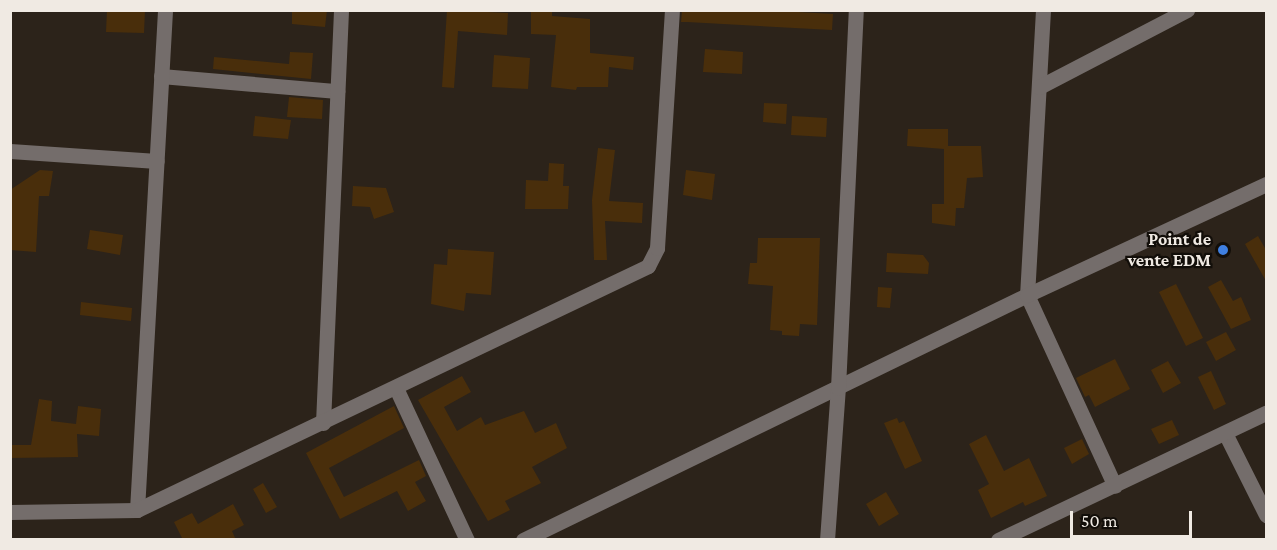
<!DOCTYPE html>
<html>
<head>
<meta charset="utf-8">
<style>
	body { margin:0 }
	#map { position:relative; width:1277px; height:550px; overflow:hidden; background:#2c231a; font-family:"Crimson Pro",serif }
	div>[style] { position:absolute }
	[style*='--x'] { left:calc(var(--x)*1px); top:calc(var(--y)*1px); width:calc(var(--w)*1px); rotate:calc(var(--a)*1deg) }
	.building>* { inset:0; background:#492e0b }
	.minor>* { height:15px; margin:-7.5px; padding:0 7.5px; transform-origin:7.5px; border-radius:7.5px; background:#746d6b }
	.dots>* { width:16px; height:16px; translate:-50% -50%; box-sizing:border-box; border:3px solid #120e09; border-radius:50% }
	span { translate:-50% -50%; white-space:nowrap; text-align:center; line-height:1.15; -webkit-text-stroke:4.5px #120e09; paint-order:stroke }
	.poi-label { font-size:18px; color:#f0eae3; font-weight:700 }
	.right { translate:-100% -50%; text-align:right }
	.frame { position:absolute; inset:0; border:12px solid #f0eae3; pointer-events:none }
	.scale { position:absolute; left:1070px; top:511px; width:122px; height:27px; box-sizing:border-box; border:3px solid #f0eae3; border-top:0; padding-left:8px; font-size:18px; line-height:21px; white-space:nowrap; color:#f0eae3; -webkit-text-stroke:4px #120e09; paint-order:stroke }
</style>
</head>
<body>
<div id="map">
	<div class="building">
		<i style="clip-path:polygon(107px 10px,145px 10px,144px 33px,106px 32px)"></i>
		<i style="clip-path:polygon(292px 10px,327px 10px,325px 27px,292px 24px)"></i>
		<i style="clip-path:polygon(447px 10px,508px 13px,507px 35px,458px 31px,454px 88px,442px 87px)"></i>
		<i style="clip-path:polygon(531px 10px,552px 10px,552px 16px,590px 19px,590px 53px,634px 57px,633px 70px,609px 67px,608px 87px,577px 87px,576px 90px,551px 87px,556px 35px,531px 34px)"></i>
		<i style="clip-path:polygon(682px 10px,763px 10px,833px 14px,832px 30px,687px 22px,681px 22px)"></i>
		<i style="clip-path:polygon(705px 49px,743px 52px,742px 74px,703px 72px)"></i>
		<i style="clip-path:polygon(290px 52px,313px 53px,311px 79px,213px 69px,214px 57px,289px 64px)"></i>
		<i style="clip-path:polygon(494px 55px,530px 58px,528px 89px,492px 87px)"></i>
		<i style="clip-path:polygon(289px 97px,323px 100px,322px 119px,287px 117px)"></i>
		<i style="clip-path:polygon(764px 103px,787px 104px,786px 124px,763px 122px)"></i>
		<i style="clip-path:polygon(255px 116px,291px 120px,288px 139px,253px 136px)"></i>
		<i style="clip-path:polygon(792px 116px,827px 118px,826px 137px,791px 135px)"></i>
		<i style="clip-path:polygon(908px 129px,948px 129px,948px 146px,981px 146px,983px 177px,967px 178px,964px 208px,956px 208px,955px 226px,932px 223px,932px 204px,944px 204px,944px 149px,907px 146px)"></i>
		<i style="clip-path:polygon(598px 148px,615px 150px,609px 201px,643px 203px,642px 223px,605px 221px,607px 260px,594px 260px,592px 200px)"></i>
		<i style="clip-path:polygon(549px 163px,564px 164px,563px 186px,569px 186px,568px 209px,525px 209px,526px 180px,548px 181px)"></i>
		<i style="clip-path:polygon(40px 170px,53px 171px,49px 196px,39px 196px,36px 252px,10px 250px,10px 190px)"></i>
		<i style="clip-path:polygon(686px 170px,715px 174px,712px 200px,683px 195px)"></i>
		<i style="clip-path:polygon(353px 186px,386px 188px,394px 212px,374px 219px,370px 207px,352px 206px)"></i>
		<i style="clip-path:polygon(90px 230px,123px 235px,120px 255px,87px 249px)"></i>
		<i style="clip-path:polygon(1258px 236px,1266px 250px,1266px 281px,1245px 244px)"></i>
		<i style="clip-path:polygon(758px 238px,820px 238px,817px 325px,800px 324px,799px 336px,782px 335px,782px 331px,770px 330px,773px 286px,748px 284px,750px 263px,757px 263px)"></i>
		<i style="clip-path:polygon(448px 249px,494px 252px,491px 295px,466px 293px,464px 311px,431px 304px,434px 264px,447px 265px)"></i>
		<i style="clip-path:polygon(887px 253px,923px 255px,929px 263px,928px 274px,886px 272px)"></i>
		<i style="clip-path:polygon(1221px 280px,1233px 301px,1241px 297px,1251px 320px,1231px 329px,1208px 287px)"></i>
		<i style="clip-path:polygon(1176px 284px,1203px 338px,1186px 346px,1159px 292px)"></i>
		<i style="clip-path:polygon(878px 287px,892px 288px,890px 308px,877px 307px)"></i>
		<i style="clip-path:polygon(81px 302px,132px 308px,131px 321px,80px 315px)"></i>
		<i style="clip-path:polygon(1226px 332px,1236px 350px,1216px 361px,1206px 342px)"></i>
		<i style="clip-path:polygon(1115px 359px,1130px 389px,1095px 407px,1089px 395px,1085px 397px,1076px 378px)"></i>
		<i style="clip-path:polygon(1168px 361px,1181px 383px,1163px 393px,1151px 370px)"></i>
		<i style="clip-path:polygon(1211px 371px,1226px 404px,1214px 410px,1198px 377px)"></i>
		<i style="clip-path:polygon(462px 376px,471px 392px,444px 407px,457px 431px,481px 417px,485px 425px,524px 411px,535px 433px,556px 423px,567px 448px,532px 467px,541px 483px,505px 501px,510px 510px,488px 521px,418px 400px)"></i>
		<i style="clip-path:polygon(39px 399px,52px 401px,51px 421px,76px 424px,78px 406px,101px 409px,99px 436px,77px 434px,78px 457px,10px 458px,10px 445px,31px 445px)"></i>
		<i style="clip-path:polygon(394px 406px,404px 428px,329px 468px,344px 497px,419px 460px,426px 476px,415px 482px,426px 501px,408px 511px,397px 491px,340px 519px,306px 453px)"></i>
		<i style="clip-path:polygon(897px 418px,899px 423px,904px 421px,922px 461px,905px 469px,884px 423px)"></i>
		<i style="clip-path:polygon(1172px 420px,1179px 435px,1159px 444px,1151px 429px)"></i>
		<i style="clip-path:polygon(986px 435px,1004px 471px,1029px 458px,1047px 496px,1025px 506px,1023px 502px,991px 518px,978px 490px,989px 484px,969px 444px)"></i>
		<i style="clip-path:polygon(1082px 439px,1089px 454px,1072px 464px,1064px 448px)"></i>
		<i style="clip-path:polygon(263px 483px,277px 507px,266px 513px,253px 489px)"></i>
		<i style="clip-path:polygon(886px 492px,899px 514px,879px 526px,866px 504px)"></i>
		<i style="clip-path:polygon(233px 504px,244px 525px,232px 531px,236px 540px,183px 540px,174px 522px,192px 513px,198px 524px)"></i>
	</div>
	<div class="minor">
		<i style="--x:1043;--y:10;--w:285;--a:93.2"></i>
		<i style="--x:1027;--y:295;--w:210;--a:65.3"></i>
		<i style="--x:161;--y:76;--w:177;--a:4.9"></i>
		<i style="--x:1039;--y:87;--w:167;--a:-27.5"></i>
		<i style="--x:10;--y:151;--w:147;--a:3.9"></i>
		<i style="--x:396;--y:388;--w:168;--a:65"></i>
		<i style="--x:323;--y:423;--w:413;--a:-87.5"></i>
		<i style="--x:1225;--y:433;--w:92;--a:63.4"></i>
		<i style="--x:137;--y:510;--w:501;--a:-86.79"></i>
		<i style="--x:10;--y:512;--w:127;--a:-0.9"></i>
		<i style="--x:137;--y:510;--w:566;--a:-25.52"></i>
		<i style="--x:648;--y:266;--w:20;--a:-63"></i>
		<i style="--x:657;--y:248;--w:238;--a:-86.4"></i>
		<i style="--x:523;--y:540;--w:560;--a:-25.92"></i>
		<i style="--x:1027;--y:295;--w:264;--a:-24.9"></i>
		<i style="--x:827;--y:540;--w:152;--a:-85.9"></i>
		<i style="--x:838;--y:388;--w:378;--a:-87.3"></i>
		<i style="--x:998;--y:540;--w:297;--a:-25.4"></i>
	</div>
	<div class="dots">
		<i style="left:1223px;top:250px;background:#3f7fe0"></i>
	</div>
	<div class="poi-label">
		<span class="right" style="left:1211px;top:250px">Point de<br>vente EDM</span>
	</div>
	<div class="frame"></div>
	<div class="scale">50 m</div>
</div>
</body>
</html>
